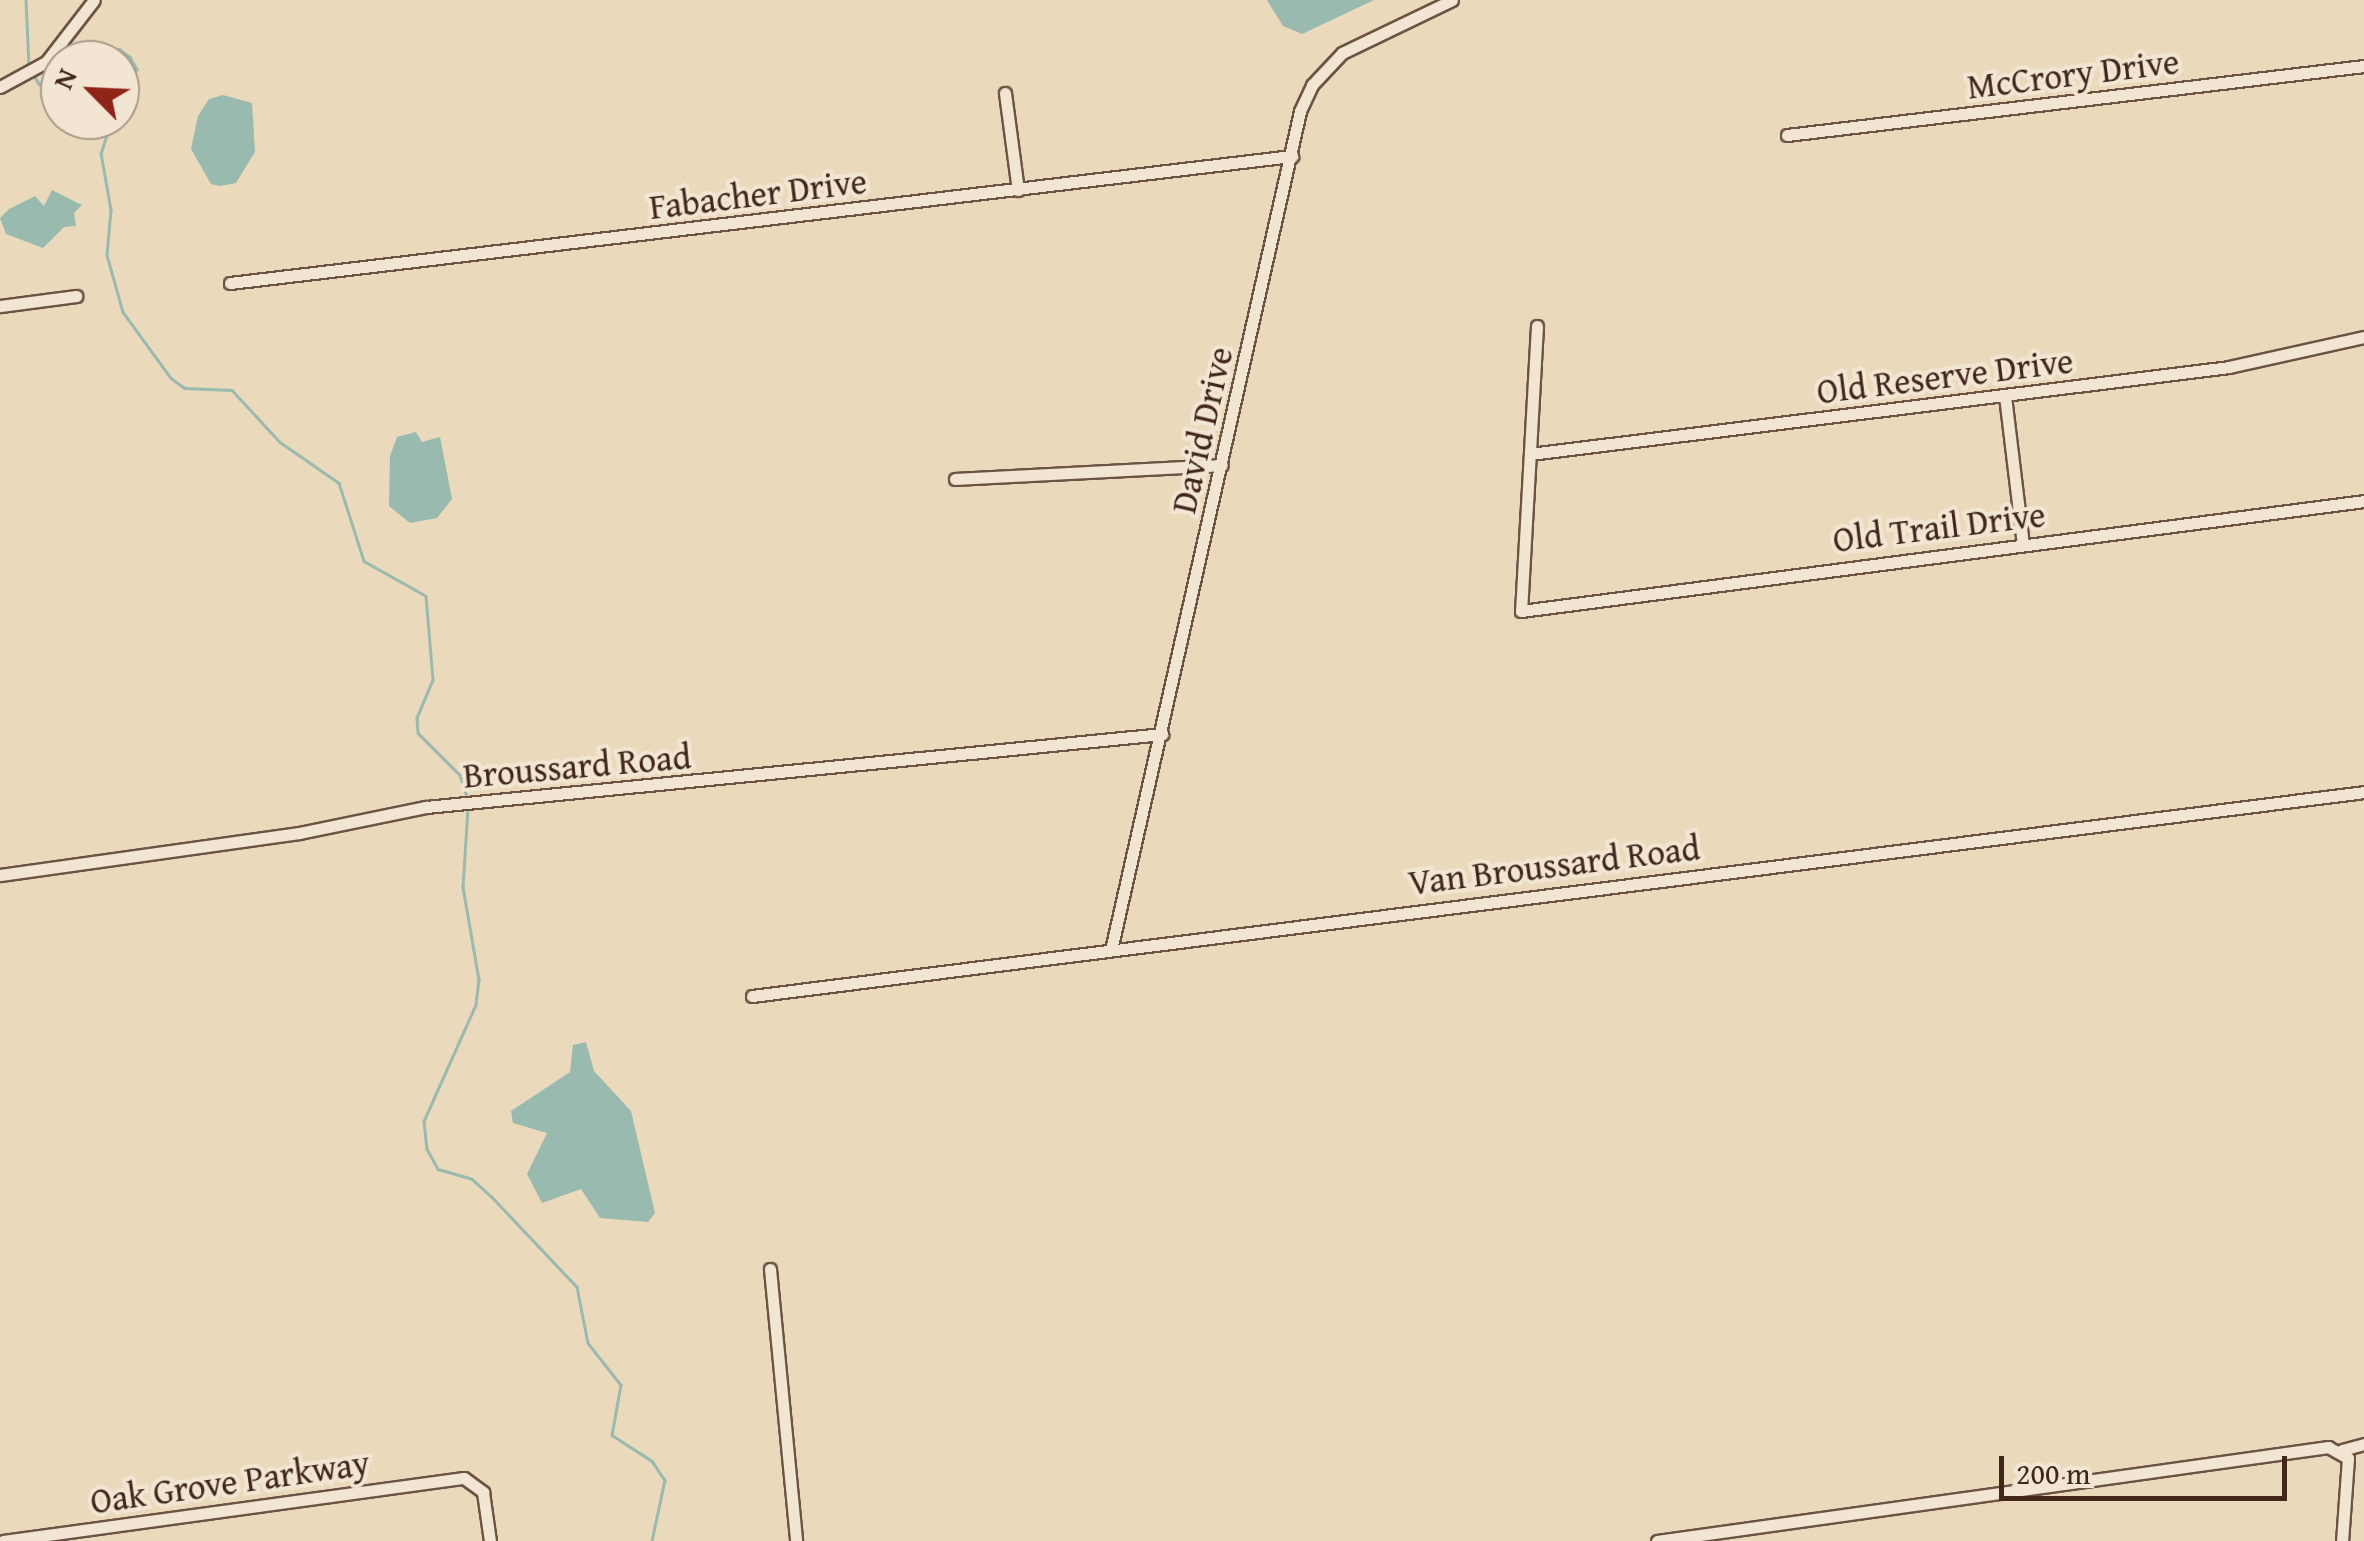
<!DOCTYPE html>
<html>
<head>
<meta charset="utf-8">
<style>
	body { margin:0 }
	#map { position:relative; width:2364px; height:1541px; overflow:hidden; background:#ebd9bc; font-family:"Gentium Book Plus",serif }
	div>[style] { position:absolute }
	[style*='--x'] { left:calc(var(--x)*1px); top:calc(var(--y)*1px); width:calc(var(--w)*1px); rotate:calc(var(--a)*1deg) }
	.water>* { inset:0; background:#98baaf }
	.stream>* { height:2.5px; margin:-1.25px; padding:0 1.25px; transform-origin:1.25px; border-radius:1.25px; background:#98baaf }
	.roads { filter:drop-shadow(2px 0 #6c5344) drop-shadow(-2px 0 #6c5344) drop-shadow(0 2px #6c5344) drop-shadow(0 -2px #6c5344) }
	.minor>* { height:11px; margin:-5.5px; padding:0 5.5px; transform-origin:5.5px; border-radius:5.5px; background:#f2e6d3 }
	span { translate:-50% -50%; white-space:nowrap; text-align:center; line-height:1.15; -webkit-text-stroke:8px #f2e6d3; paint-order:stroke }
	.street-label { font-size:35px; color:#41261c }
	.north { position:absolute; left:40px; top:40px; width:100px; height:100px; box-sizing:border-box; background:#f2e6d3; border:2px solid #ab998a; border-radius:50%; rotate:294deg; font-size:28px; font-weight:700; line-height:40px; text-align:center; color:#41261c }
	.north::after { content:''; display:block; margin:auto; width:35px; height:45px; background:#8f2418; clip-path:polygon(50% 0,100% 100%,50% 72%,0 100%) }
	.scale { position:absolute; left:1999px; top:1456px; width:288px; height:45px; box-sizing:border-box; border:5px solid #41261c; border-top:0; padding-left:12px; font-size:30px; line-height:35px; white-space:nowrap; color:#41261c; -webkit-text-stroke:8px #f2e6d3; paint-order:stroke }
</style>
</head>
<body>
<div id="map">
	<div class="water">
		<i style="clip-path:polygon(1267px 0,1374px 0,1302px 34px,1283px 26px)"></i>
		<i style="clip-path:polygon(223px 95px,252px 103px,255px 152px,236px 183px,220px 186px,211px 184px,191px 149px,198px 116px,209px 99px)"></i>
		<i style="clip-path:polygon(52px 190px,82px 205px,74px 213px,76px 226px,64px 227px,43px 248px,6px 234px,0 218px,9px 209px,35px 196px,44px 206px)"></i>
		<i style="clip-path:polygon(416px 432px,422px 442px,440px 437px,452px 499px,437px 518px,410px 523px,389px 506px,390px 456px,397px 437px)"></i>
		<i style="clip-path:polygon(586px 1042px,594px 1071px,631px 1111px,655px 1213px,648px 1222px,600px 1218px,581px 1189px,542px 1203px,527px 1174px,547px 1133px,513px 1123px,511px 1111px,570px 1072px,573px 1045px)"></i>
	</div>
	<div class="stream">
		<i style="--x:26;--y:0;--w:67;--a:87.4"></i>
		<i style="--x:91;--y:60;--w:30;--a:-21"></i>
		<i style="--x:119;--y:49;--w:14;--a:36"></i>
		<i style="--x:130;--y:57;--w:14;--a:60"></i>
		<i style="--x:137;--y:69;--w:43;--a:113"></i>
		<i style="--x:33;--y:73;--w:13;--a:61"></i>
		<i style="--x:39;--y:84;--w:21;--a:-3"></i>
		<i style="--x:112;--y:120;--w:35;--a:108"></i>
		<i style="--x:101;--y:153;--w:58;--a:80"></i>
		<i style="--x:111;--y:210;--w:45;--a:95.1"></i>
		<i style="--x:107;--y:255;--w:59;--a:74.3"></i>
		<i style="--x:123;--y:312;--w:82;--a:54"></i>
		<i style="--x:171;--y:378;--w:17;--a:36"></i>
		<i style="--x:185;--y:388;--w:47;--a:2.4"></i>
		<i style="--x:232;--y:390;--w:71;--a:47.3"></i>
		<i style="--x:280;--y:442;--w:72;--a:34.8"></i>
		<i style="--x:339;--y:483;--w:82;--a:72.2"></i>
		<i style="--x:364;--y:561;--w:71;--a:29.4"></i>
		<i style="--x:426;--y:596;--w:84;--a:85.2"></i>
		<i style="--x:433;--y:680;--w:41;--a:112.8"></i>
		<i style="--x:417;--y:718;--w:15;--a:86"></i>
		<i style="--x:418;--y:733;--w:59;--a:45"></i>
		<i style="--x:460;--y:775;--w:26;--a:72"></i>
		<i style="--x:468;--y:808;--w:79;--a:93.6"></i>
		<i style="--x:463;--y:887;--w:94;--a:80.2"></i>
		<i style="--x:479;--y:980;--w:25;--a:97"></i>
		<i style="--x:476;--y:1005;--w:127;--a:114.1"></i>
		<i style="--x:424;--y:1121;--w:28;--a:84"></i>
		<i style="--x:427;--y:1149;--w:23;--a:61"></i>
		<i style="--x:438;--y:1169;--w:35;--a:16"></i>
		<i style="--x:472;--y:1179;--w:27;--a:42"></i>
		<i style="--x:492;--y:1197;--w:124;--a:46.6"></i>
		<i style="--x:577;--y:1287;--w:57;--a:78.9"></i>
		<i style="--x:588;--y:1343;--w:53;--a:51.8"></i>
		<i style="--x:621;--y:1385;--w:51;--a:100.2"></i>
		<i style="--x:612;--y:1435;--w:48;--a:33"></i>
		<i style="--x:652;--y:1461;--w:23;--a:56"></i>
		<i style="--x:665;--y:1480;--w:62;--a:102"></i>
	</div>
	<div class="roads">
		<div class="minor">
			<i style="--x:0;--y:87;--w:52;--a:-28.5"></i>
			<i style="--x:46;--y:62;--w:78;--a:-52.3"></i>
			<i style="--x:1005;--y:93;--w:98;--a:82.4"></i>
			<i style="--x:1787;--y:135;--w:581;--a:-6.82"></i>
			<i style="--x:230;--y:283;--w:1070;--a:-6.82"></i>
			<i style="--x:0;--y:306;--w:77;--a:-7.5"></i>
			<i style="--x:1537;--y:326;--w:285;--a:93.2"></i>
			<i style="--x:1521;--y:611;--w:850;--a:-7.43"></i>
			<i style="--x:2005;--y:396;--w:149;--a:83.1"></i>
			<i style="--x:1530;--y:454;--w:704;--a:-7.09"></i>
			<i style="--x:2229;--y:367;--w:138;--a:-12.5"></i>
			<i style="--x:955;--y:479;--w:267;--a:-3"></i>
			<i style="--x:0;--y:875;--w:302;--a:-8"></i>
			<i style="--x:299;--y:833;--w:130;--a:-11.6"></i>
			<i style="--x:426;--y:807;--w:740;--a:-5.66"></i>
			<i style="--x:1111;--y:950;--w:860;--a:-77.3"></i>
			<i style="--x:1300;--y:111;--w:29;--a:-65"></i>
			<i style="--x:1312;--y:85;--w:44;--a:-46.8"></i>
			<i style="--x:1342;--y:53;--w:122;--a:-25.7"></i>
			<i style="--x:752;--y:996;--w:1625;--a:-7.21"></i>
			<i style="--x:770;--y:1269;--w:273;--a:84.5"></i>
			<i style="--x:2342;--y:1450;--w:23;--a:-15"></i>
			<i style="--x:3;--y:1541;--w:465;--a:-7.8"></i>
			<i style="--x:464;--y:1478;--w:24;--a:36"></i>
			<i style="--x:483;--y:1492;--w:49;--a:81.9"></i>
			<i style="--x:1657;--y:1541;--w:678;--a:-7.97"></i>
			<i style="--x:2328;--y:1447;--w:23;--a:29"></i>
			<i style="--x:2348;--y:1458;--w:83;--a:94.1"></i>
		</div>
	</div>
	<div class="street-label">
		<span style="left:2073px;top:74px;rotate:-7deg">McCrory Drive</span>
		<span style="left:758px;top:194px;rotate:-7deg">Fabacher Drive</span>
		<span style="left:1945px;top:376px;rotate:-7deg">Old Reserve Drive</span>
		<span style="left:1202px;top:430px;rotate:-77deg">David Drive</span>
		<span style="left:1939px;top:527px;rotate:-7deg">Old Trail Drive</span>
		<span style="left:577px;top:766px;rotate:-5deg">Broussard Road</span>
		<span style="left:1554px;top:865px;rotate:-7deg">Van Broussard Road</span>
		<span style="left:230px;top:1482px;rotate:-8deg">Oak Grove Parkway</span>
	</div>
	<div class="north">N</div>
	<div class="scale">200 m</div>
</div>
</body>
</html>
